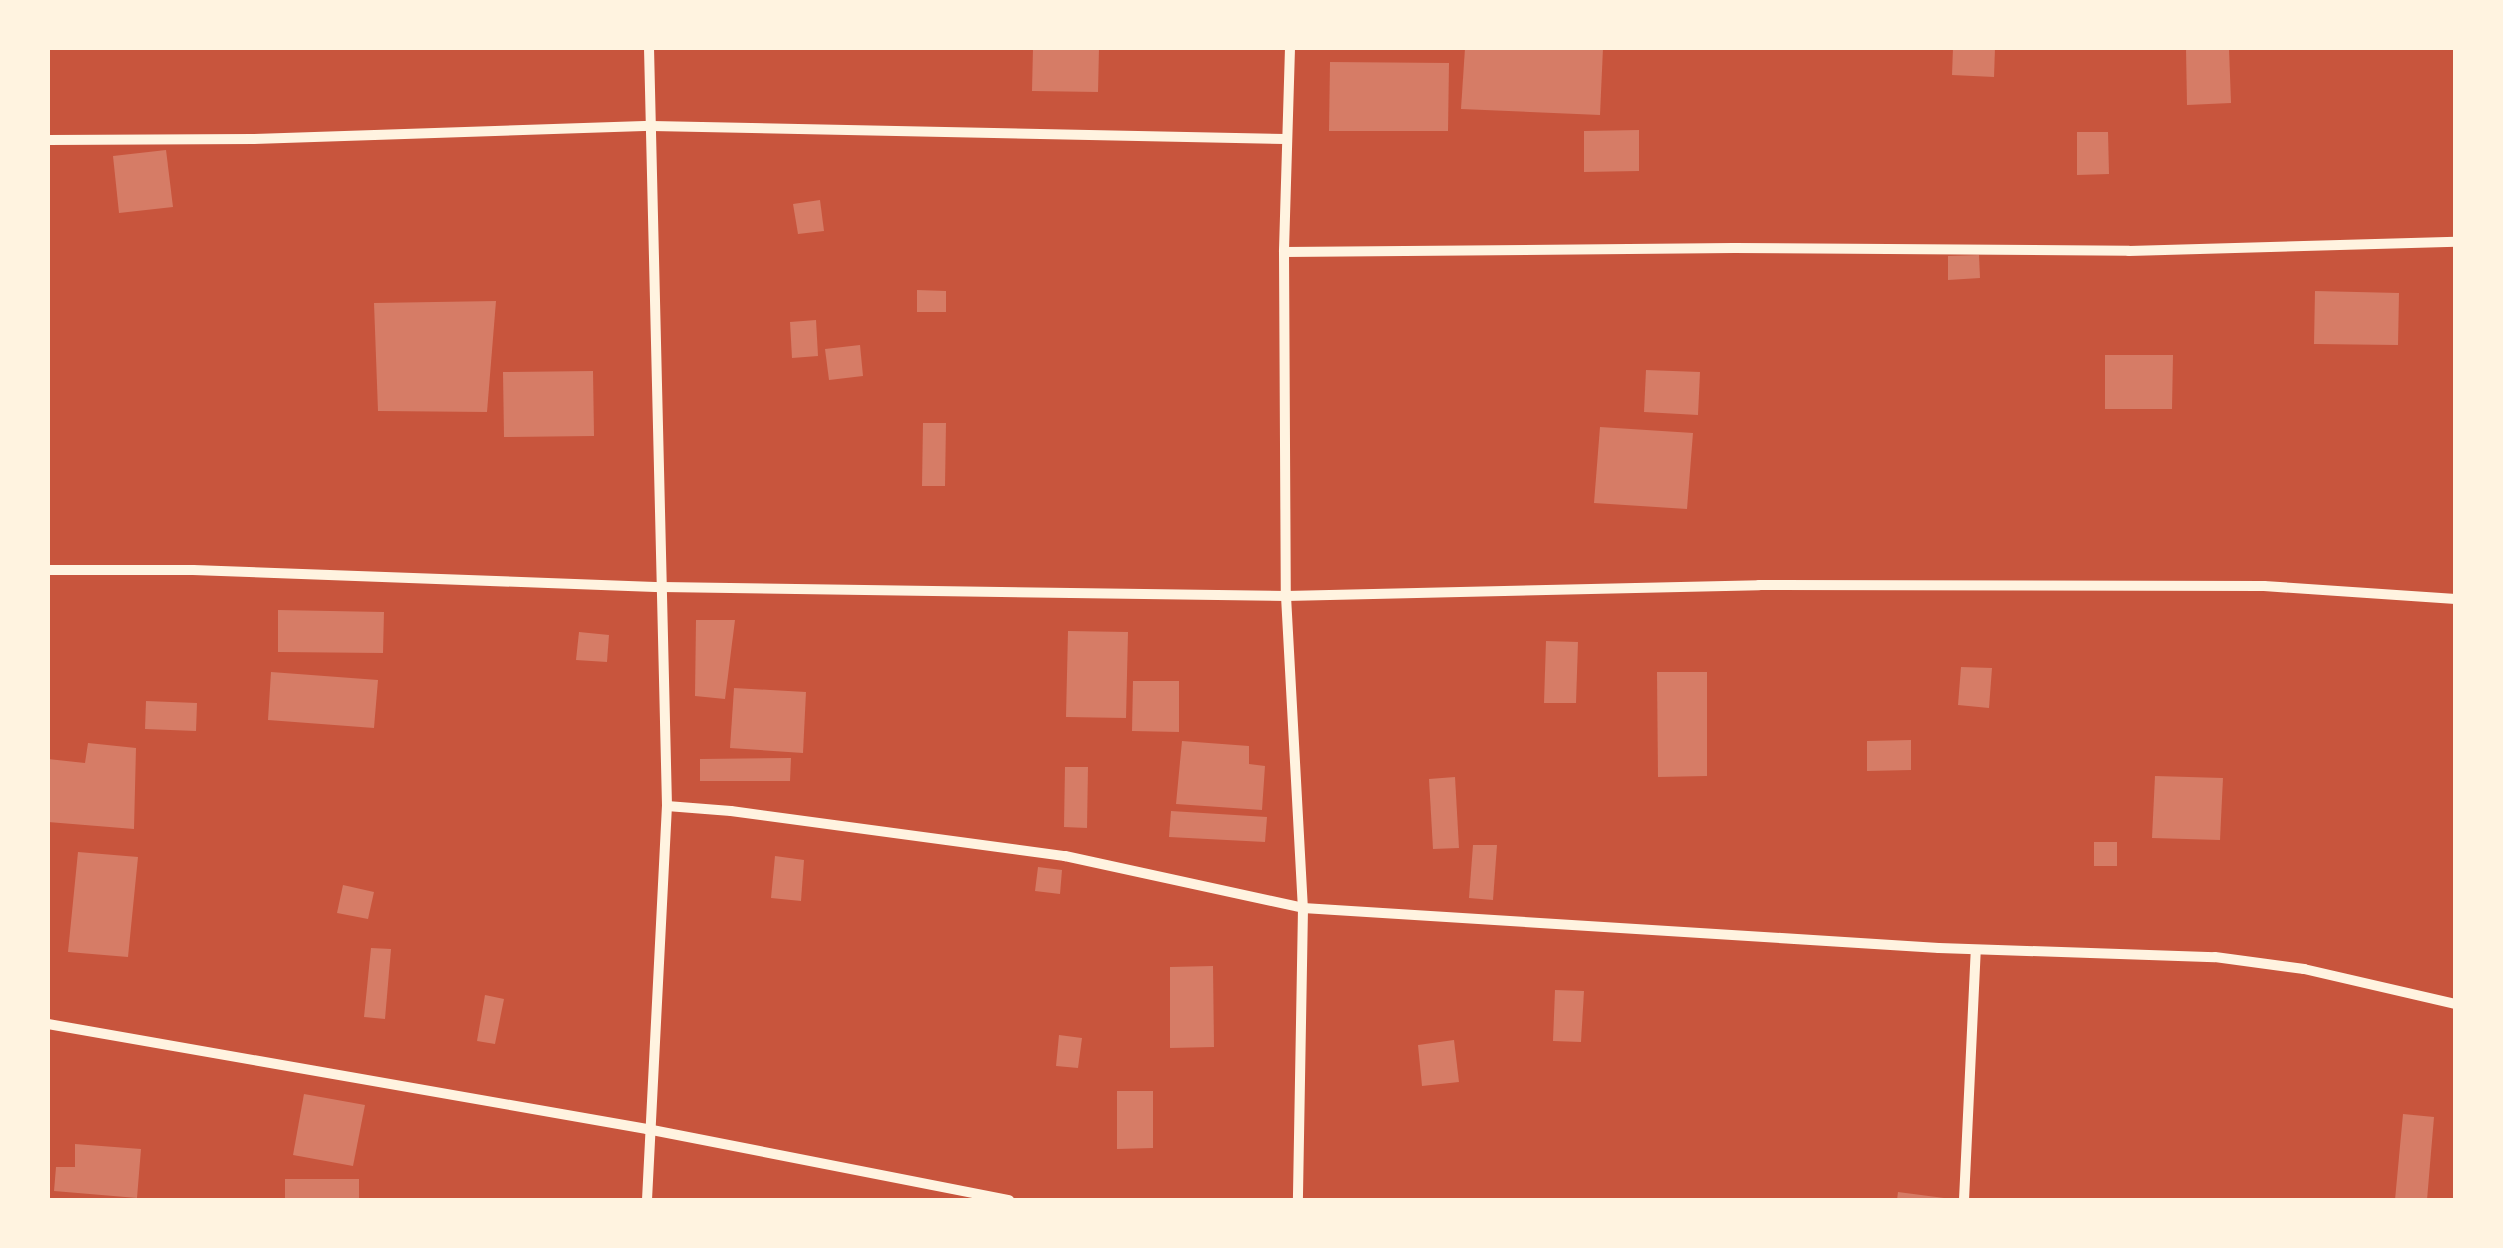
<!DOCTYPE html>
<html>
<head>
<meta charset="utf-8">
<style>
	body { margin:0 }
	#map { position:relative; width:2503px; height:1248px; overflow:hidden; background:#c8553d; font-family:"PT Sans Narrow",sans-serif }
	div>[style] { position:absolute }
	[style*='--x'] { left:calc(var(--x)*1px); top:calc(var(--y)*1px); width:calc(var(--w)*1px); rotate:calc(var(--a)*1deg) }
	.building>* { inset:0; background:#d67c66 }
	.minor>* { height:10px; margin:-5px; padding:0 5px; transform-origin:5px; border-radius:5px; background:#fff3e0 }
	span { translate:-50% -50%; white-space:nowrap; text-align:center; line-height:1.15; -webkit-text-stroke:9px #fff3e0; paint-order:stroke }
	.frame { position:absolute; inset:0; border:50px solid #fff3e0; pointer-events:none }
</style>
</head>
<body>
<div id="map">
	<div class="building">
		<i style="clip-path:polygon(1033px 48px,1099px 48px,1098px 92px,1032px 91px)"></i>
		<i style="clip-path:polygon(1465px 48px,1603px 48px,1600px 115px,1461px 109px)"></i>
		<i style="clip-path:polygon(1953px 48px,1995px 48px,1994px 77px,1952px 75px)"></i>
		<i style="clip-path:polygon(2186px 48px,2229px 48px,2231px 103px,2187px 105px)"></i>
		<i style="clip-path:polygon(1330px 62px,1449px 63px,1448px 131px,1329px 131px)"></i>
		<i style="clip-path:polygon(1639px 130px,1639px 171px,1584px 172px,1584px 131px)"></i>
		<i style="clip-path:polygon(2077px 132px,2108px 132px,2109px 174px,2077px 175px)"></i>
		<i style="clip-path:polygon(166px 150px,173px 207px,119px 213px,113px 156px)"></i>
		<i style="clip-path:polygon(820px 200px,824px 231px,798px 234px,793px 204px)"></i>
		<i style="clip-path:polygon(1979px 255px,1980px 278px,1948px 280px,1948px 256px)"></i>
		<i style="clip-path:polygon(917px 290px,946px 291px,946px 312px,917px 312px)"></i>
		<i style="clip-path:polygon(2315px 291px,2399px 293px,2398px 345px,2314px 344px)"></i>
		<i style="clip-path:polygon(496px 301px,487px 412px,378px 411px,374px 303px)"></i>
		<i style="clip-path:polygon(816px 320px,818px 356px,792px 358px,790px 322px)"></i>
		<i style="clip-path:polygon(860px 345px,863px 376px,829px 380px,825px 349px)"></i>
		<i style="clip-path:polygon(2105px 355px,2173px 355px,2172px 409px,2105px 409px)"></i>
		<i style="clip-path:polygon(1646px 370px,1700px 372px,1698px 415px,1644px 412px)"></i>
		<i style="clip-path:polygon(593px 371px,594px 436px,504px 437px,503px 372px)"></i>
		<i style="clip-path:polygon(923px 423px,946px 423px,945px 486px,922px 486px)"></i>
		<i style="clip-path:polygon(1600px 427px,1693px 433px,1687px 509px,1594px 503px)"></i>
		<i style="clip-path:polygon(278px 610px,384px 612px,383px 653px,278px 652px)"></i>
		<i style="clip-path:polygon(696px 620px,735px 620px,725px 699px,695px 696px)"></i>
		<i style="clip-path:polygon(1068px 631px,1128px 632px,1126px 718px,1066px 717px)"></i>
		<i style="clip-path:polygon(579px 632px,609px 635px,607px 662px,576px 660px)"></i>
		<i style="clip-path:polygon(1546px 641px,1578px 642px,1576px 703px,1544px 703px)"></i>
		<i style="clip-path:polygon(1961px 667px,1992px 668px,1989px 708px,1958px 705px)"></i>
		<i style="clip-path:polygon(271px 672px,378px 680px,374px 728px,268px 720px)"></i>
		<i style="clip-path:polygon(1657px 672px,1707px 672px,1707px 776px,1658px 777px)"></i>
		<i style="clip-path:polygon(1133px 681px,1179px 681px,1179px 732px,1132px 731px)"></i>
		<i style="clip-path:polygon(734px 688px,806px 692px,803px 753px,730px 748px)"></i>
		<i style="clip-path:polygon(146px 701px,197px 703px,196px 731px,145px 729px)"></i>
		<i style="clip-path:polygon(1911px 740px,1911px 770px,1867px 771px,1867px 741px)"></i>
		<i style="clip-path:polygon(1182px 741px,1249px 746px,1249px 764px,1265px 766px,1262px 810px,1176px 804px)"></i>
		<i style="clip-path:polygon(88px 743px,136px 748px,134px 829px,48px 822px,48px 759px,85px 763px)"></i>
		<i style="clip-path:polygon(791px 758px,790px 781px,700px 781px,700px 759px)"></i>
		<i style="clip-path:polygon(1065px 767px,1088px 767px,1087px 828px,1064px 827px)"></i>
		<i style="clip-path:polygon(2155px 776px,2223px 778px,2220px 840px,2152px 838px)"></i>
		<i style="clip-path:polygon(1455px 777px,1459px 848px,1433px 849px,1429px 779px)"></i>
		<i style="clip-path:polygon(1171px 811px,1267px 817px,1265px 842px,1169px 837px)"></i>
		<i style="clip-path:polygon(2094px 842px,2117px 842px,2117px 866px,2094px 866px)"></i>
		<i style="clip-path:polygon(1473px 845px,1497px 845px,1493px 900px,1469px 898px)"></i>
		<i style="clip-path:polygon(78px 852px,138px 857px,128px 957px,68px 952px)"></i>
		<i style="clip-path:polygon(775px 856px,804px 860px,801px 901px,771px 898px)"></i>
		<i style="clip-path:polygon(1038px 867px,1062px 870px,1060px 894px,1035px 891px)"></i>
		<i style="clip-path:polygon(343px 885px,374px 892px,368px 919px,337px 913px)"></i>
		<i style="clip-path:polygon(371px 948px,391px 949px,385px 1019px,364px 1017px)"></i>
		<i style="clip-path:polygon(1213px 966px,1214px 1047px,1170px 1048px,1170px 967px)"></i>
		<i style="clip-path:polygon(1555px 990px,1584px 991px,1581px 1042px,1553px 1041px)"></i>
		<i style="clip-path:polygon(485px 995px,504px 999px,495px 1044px,477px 1041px)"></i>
		<i style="clip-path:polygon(1059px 1035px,1082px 1038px,1078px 1068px,1056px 1066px)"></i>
		<i style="clip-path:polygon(1454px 1040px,1459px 1082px,1422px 1086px,1418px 1045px)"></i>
		<i style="clip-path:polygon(1117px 1091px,1153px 1091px,1153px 1148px,1117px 1149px)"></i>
		<i style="clip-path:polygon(304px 1094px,365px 1105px,353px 1166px,293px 1155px)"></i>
		<i style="clip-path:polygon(2403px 1114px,2434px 1117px,2427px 1200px,2395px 1200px)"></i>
		<i style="clip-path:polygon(75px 1144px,141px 1149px,137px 1198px,54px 1191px,56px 1167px,75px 1167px)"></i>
		<i style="clip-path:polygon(285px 1179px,359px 1179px,359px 1200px,285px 1200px)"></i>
		<i style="clip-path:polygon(1898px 1192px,1944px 1198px,1944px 1200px,1897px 1200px)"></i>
	</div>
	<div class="minor">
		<i style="--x:1290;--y:48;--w:204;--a:91.7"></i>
		<i style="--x:1284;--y:252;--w:344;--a:89.7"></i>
		<i style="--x:1286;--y:596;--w:312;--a:86.9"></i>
		<i style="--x:1303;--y:908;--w:292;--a:91"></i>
		<i style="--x:48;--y:140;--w:205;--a:-0.3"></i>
		<i style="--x:253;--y:139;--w:399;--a:-1.9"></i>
		<i style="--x:652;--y:126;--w:633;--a:1.18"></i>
		<i style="--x:1284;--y:252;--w:450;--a:-0.5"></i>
		<i style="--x:1734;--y:248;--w:395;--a:0.4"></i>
		<i style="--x:2129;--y:251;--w:327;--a:-1.6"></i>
		<i style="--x:48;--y:570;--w:145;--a:0"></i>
		<i style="--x:193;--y:570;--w:469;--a:2.1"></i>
		<i style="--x:662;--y:587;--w:624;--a:0.83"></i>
		<i style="--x:1286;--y:596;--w:473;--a:-1.3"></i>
		<i style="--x:1759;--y:585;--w:505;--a:0.11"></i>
		<i style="--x:2264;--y:586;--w:192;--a:3.9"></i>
		<i style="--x:667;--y:806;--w:64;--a:4.5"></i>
		<i style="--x:731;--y:811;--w:337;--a:7.7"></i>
		<i style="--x:1065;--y:856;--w:244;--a:12.3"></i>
		<i style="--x:1303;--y:908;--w:637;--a:3.6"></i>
		<i style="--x:1939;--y:948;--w:276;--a:1.9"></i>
		<i style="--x:2215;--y:957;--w:90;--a:7.7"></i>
		<i style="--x:2304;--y:969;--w:156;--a:13"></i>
		<i style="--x:48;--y:1024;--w:608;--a:9.94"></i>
		<i style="--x:647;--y:1129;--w:369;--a:11.1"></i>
		<i style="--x:647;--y:1200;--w:395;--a:-87.1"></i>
		<i style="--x:667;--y:806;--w:758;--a:-91.36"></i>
		<i style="--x:1964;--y:1200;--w:250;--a:-87.3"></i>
	</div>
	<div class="frame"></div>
</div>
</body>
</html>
